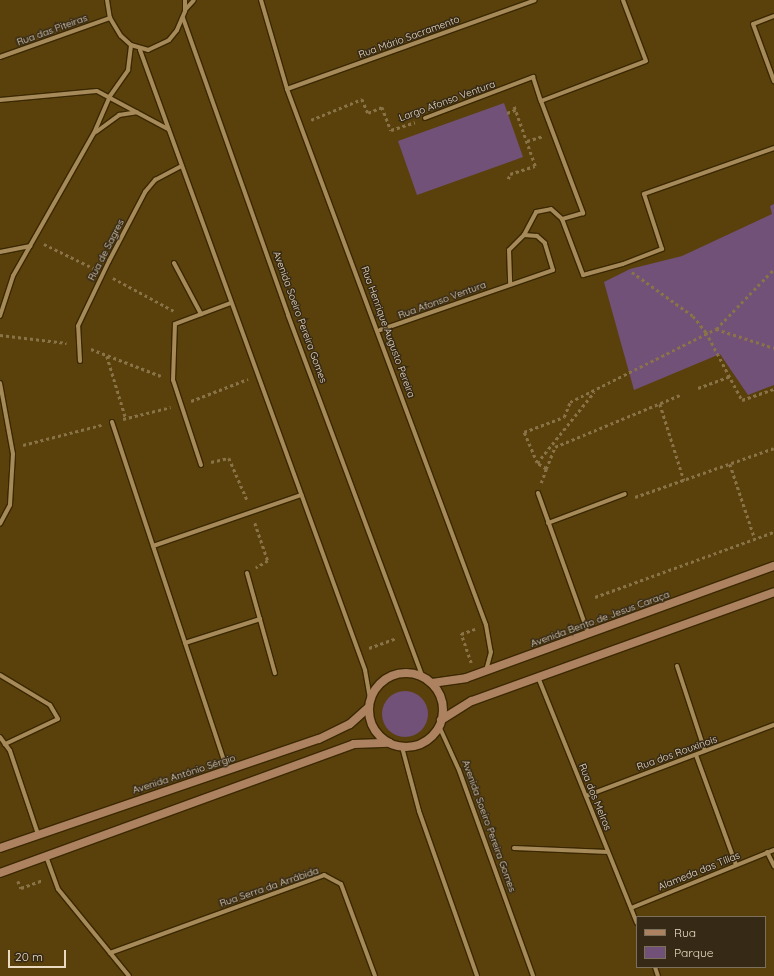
<!DOCTYPE html>
<html>
<head>
<meta charset="utf-8">
<style>
	body { margin:0 }
	#map { position:relative; width:774px; height:976px; overflow:hidden; background:#5a410c; font-family:Quicksand,sans-serif }
	div>[style] { position:absolute }
	[style*='--x'] { left:calc(var(--x)*1px); top:calc(var(--y)*1px); width:calc(var(--w)*1px); rotate:calc(var(--a)*1deg) }
	.green>* { inset:0; background:#715177 }
	.round { border-radius:50% }
	.path>* { height:2.5px; margin-top:-1.25px; transform-origin:0; background:repeating-linear-gradient(90deg,#897347 0 3px,transparent 0 6px) }
	.roads { filter:drop-shadow(1px 0 #3b2801) drop-shadow(-1px 0 #3b2801) drop-shadow(0 1px #3b2801) drop-shadow(0 -1px #3b2801) }
	.street>* { height:4px; margin:-2px; padding:0 2px; transform-origin:2px; border-radius:2px; background:#a68a59 }
	.secondary>* { height:8px; margin:-4px; padding:0 4px; transform-origin:4px; border-radius:4px; background:#ac8260 }
	.secondary>.ring { margin:-4px; padding:0; box-sizing:content-box; background:none; border:8px solid #ac8260; border-radius:50% }
	span { translate:-50% -50%; white-space:nowrap; text-align:center; line-height:1.15; -webkit-text-stroke:3px #362a16; paint-order:stroke }
	.street-label { font-size:10px; color:#e8d9c0 }
	.legend { position:absolute; left:636px; top:916px; width:130px; height:52px; box-sizing:border-box; background:#362a16; border:1px solid #7d705a; margin:0; padding:5px 7px; list-style:none; font-size:12px; color:#e8d9c0 }
	.legend li { display:flex; align-items:center; gap:8px; height:20px }
	.legend b { width:20px; border:1px solid #7d705a }
	.scale { position:absolute; left:8px; top:950px; width:58px; height:18px; box-sizing:border-box; border:2px solid #e8d9c0; border-top:0; padding-left:5px; font-size:12px; line-height:14px; white-space:nowrap; color:#e8d9c0; -webkit-text-stroke:3px #362a16; paint-order:stroke }
</style>
</head>
<body>
<div id="map">
	<div class="green">
		<i style="clip-path:polygon(504px 103px,523px 157px,417px 195px,398px 141px)"></i>
		<i style="clip-path:polygon(774px 204px,774px 385px,748px 395px,720px 354px,634px 390px,604px 282px,630px 269px,682px 256px,772px 214px,770px 206px)"></i>
		<i class="round" style="left:382px;top:691px;width:46px;height:46px"></i>
	</div>
	<div class="path">
		<i style="--x:507;--y:113;--w:9;--a:-21"></i>
		<i style="--x:311;--y:120;--w:55;--a:-22.4"></i>
		<i style="--x:362;--y:99;--w:15;--a:67"></i>
		<i style="--x:368;--y:113;--w:15;--a:-23"></i>
		<i style="--x:382;--y:107;--w:25;--a:69"></i>
		<i style="--x:391;--y:130;--w:25;--a:-18"></i>
		<i style="--x:527;--y:141;--w:17;--a:-17"></i>
		<i style="--x:508;--y:179;--w:5;--a:-68"></i>
		<i style="--x:510;--y:174;--w:26;--a:-18"></i>
		<i style="--x:535;--y:166;--w:66;--a:-109.5"></i>
		<i style="--x:44;--y:244;--w:55;--a:26.1"></i>
		<i style="--x:632;--y:272;--w:75;--a:35.8"></i>
		<i style="--x:693;--y:316;--w:21;--a:51"></i>
		<i style="--x:706;--y:332;--w:77;--a:62.1"></i>
		<i style="--x:742;--y:400;--w:34;--a:-19"></i>
		<i style="--x:113;--y:278;--w:69;--a:28.4"></i>
		<i style="--x:716;--y:329;--w:61;--a:18.1"></i>
		<i style="--x:0;--y:335;--w:67;--a:6.8"></i>
		<i style="--x:91;--y:349;--w:75;--a:21.1"></i>
		<i style="--x:107;--y:356;--w:66;--a:73.2"></i>
		<i style="--x:698;--y:388;--w:33;--a:-20"></i>
		<i style="--x:191;--y:401;--w:61;--a:-21.1"></i>
		<i style="--x:660;--y:404;--w:80;--a:72.5"></i>
		<i style="--x:123;--y:419;--w:49;--a:-14"></i>
		<i style="--x:23;--y:445;--w:81;--a:-14.4"></i>
		<i style="--x:211;--y:462;--w:18;--a:-13"></i>
		<i style="--x:229;--y:458;--w:48;--a:66.6"></i>
		<i style="--x:537;--y:463;--w:91;--a:-51.2"></i>
		<i style="--x:730;--y:464;--w:79;--a:71.6"></i>
		<i style="--x:546;--y:469;--w:24;--a:-68"></i>
		<i style="--x:555;--y:447;--w:135;--a:-22.6"></i>
		<i style="--x:541;--y:483;--w:15;--a:-70"></i>
		<i style="--x:546;--y:469;--w:11;--a:-146"></i>
		<i style="--x:537;--y:463;--w:34;--a:-113"></i>
		<i style="--x:524;--y:432;--w:43;--a:-20.6"></i>
		<i style="--x:564;--y:417;--w:16;--a:-68"></i>
		<i style="--x:570;--y:402;--w:163;--a:-26.6"></i>
		<i style="--x:716;--y:329;--w:83;--a:-46"></i>
		<i style="--x:635;--y:497;--w:147;--a:-19.4"></i>
		<i style="--x:255;--y:523;--w:40;--a:71.1"></i>
		<i style="--x:268;--y:561;--w:14;--a:150"></i>
		<i style="--x:595;--y:597;--w:190;--a:-20"></i>
		<i style="--x:369;--y:648;--w:29;--a:-20"></i>
		<i style="--x:471;--y:663;--w:31;--a:-109"></i>
		<i style="--x:461;--y:634;--w:15;--a:-20"></i>
		<i style="--x:18;--y:881;--w:8;--a:67"></i>
		<i style="--x:21;--y:888;--w:23;--a:-20"></i>
	</div>
	<div class="roads">
		<div class="street">
			<i style="--x:107;--y:0;--w:18;--a:81"></i>
			<i style="--x:110;--y:18;--w:21;--a:59"></i>
			<i style="--x:121;--y:36;--w:13;--a:42"></i>
			<i style="--x:131;--y:45;--w:18;--a:16"></i>
			<i style="--x:148;--y:50;--w:23;--a:-25"></i>
			<i style="--x:169;--y:40;--w:13;--a:-51"></i>
			<i style="--x:177;--y:30;--w:21;--a:-67"></i>
			<i style="--x:185;--y:11;--w:11;--a:-90"></i>
			<i style="--x:261;--y:0;--w:93;--a:73.7"></i>
			<i style="--x:287;--y:89;--w:572;--a:69.63"></i>
			<i style="--x:486;--y:625;--w:27;--a:80"></i>
			<i style="--x:491;--y:652;--w:20;--a:105"></i>
			<i style="--x:185;--y:10;--w:13;--a:-48"></i>
			<i style="--x:774;--y:16;--w:22;--a:159"></i>
			<i style="--x:753;--y:24;--w:61;--a:69.8"></i>
			<i style="--x:183;--y:18;--w:315;--a:70.5"></i>
			<i style="--x:288;--y:315;--w:385;--a:69.6"></i>
			<i style="--x:140;--y:50;--w:660;--a:70.05"></i>
			<i style="--x:365;--y:670;--w:28;--a:80"></i>
			<i style="--x:0;--y:57;--w:117;--a:-19.5"></i>
			<i style="--x:287;--y:89;--w:263;--a:-19.7"></i>
			<i style="--x:0;--y:100;--w:97;--a:-5.3"></i>
			<i style="--x:97;--y:91;--w:81;--a:28.2"></i>
			<i style="--x:541;--y:101;--w:120;--a:69.4"></i>
			<i style="--x:583;--y:213;--w:22;--a:164"></i>
			<i style="--x:425;--y:118;--w:116;--a:-20.8"></i>
			<i style="--x:533;--y:77;--w:25;--a:72"></i>
			<i style="--x:541;--y:101;--w:112;--a:-20.9"></i>
			<i style="--x:646;--y:61;--w:65;--a:-110.7"></i>
			<i style="--x:96;--y:132;--w:29;--a:-36"></i>
			<i style="--x:119;--y:115;--w:18;--a:-9"></i>
			<i style="--x:524;--y:235;--w:26;--a:-62"></i>
			<i style="--x:536;--y:212;--w:15;--a:-11"></i>
			<i style="--x:551;--y:209;--w:15;--a:42"></i>
			<i style="--x:562;--y:219;--w:60;--a:69.4"></i>
			<i style="--x:583;--y:275;--w:41;--a:-15.4"></i>
			<i style="--x:623;--y:264;--w:42;--a:-21"></i>
			<i style="--x:662;--y:249;--w:58;--a:-108.1"></i>
			<i style="--x:644;--y:194;--w:138;--a:-19.5"></i>
			<i style="--x:0;--y:252;--w:31;--a:-11"></i>
			<i style="--x:174;--y:263;--w:58;--a:62.1"></i>
			<i style="--x:0;--y:316;--w:42;--a:-72"></i>
			<i style="--x:13;--y:276;--w:164;--a:-60.5"></i>
			<i style="--x:94;--y:133;--w:40;--a:-66.6"></i>
			<i style="--x:110;--y:96;--w:32;--a:-55"></i>
			<i style="--x:128;--y:70;--w:25;--a:-83"></i>
			<i style="--x:380;--y:330;--w:183;--a:-19.1"></i>
			<i style="--x:553;--y:270;--w:28;--a:-107"></i>
			<i style="--x:545;--y:243;--w:11;--a:-139"></i>
			<i style="--x:537;--y:236;--w:13;--a:-176"></i>
			<i style="--x:524;--y:235;--w:21;--a:135"></i>
			<i style="--x:509;--y:250;--w:34;--a:88"></i>
			<i style="--x:80;--y:361;--w:35;--a:-93"></i>
			<i style="--x:78;--y:326;--w:72;--a:-64.5"></i>
			<i style="--x:109;--y:261;--w:78;--a:-62.4"></i>
			<i style="--x:145;--y:192;--w:16;--a:-50"></i>
			<i style="--x:155;--y:180;--w:30;--a:-28"></i>
			<i style="--x:0;--y:383;--w:72;--a:79.6"></i>
			<i style="--x:13;--y:454;--w:51;--a:93.4"></i>
			<i style="--x:10;--y:505;--w:21;--a:118"></i>
			<i style="--x:112;--y:422;--w:367;--a:71.7"></i>
			<i style="--x:201;--y:465;--w:89;--a:-108.2"></i>
			<i style="--x:173;--y:380;--w:56;--a:-88"></i>
			<i style="--x:175;--y:324;--w:60;--a:-20.6"></i>
			<i style="--x:538;--y:493;--w:149;--a:70.3"></i>
			<i style="--x:548;--y:523;--w:82;--a:-20.6"></i>
			<i style="--x:153;--y:546;--w:157;--a:-19"></i>
			<i style="--x:247;--y:573;--w:104;--a:74.4"></i>
			<i style="--x:185;--y:643;--w:79;--a:-17.7"></i>
			<i style="--x:677;--y:666;--w:89;--a:71.8"></i>
			<i style="--x:0;--y:675;--w:58;--a:31"></i>
			<i style="--x:50;--y:705;--w:16;--a:60"></i>
			<i style="--x:58;--y:719;--w:59;--a:154.7"></i>
			<i style="--x:538;--y:677;--w:265;--a:68.1"></i>
			<i style="--x:439;--y:726;--w:48;--a:65.6"></i>
			<i style="--x:459;--y:770;--w:219;--a:70.2"></i>
			<i style="--x:0;--y:737;--w:17;--a:54"></i>
			<i style="--x:10;--y:751;--w:88;--a:71.4"></i>
			<i style="--x:402;--y:747;--w:66;--a:75.1"></i>
			<i style="--x:419;--y:811;--w:175;--a:70.6"></i>
			<i style="--x:696;--y:755;--w:117;--a:70"></i>
			<i style="--x:586;--y:796;--w:201;--a:-20.7"></i>
			<i style="--x:514;--y:848;--w:94;--a:2.4"></i>
			<i style="--x:767;--y:852;--w:16;--a:63"></i>
			<i style="--x:46;--y:856;--w:35;--a:70"></i>
			<i style="--x:58;--y:889;--w:112;--a:50.8"></i>
			<i style="--x:631;--y:908;--w:154;--a:-22.1"></i>
			<i style="--x:110;--y:953;--w:228;--a:-20"></i>
			<i style="--x:324;--y:875;--w:19;--a:28"></i>
			<i style="--x:341;--y:884;--w:98;--a:69.7"></i>
			<i style="--x:655;--y:967;--w:9;--a:72"></i>
		</div>
		<div class="secondary">
			<i class="ring" style="left:369px;top:673px;width:66px;height:66px"></i>
			<i style="--x:432;--y:683;--w:34;--a:-8"></i>
			<i style="--x:466;--y:678;--w:328;--a:-20"></i>
			<i style="--x:441;--y:720;--w:36;--a:-32"></i>
			<i style="--x:472;--y:701;--w:321;--a:-19.8"></i>
			<i style="--x:0;--y:848;--w:337;--a:-18.9"></i>
			<i style="--x:319;--y:739;--w:34;--a:-26"></i>
			<i style="--x:350;--y:724;--w:24;--a:-42"></i>
			<i style="--x:0;--y:873;--w:377;--a:-20"></i>
			<i style="--x:354;--y:744;--w:35;--a:-2"></i>
		</div>
	</div>
	<div class="street-label">
		<span style="left:52px;top:30px;rotate:-20deg">Rua das Piteiras</span>
		<span style="left:409px;top:37px;rotate:-20deg">Rua Mário Sacramento</span>
		<span style="left:447px;top:101px;rotate:-20deg">Largo Afonso Ventura</span>
		<span style="left:106px;top:250px;rotate:-63deg">Rua de Sagres</span>
		<span style="left:442px;top:300px;rotate:-20deg">Rua Afonso Ventura</span>
		<span style="left:300px;top:317px;rotate:70deg">Avenida Soeiro Pereira Gomes</span>
		<span style="left:388px;top:332px;rotate:70deg">Rua Henrique Augusto Pereira</span>
		<span style="left:600px;top:619px;rotate:-20deg">Avenida Bento de Jesus Caraça</span>
		<span style="left:677px;top:753px;rotate:-20deg">Rua dos Rouxinois</span>
		<span style="left:184px;top:774px;rotate:-18deg">Avenida António Sérgio</span>
		<span style="left:595px;top:797px;rotate:68deg">Rua dos Melros</span>
		<span style="left:489px;top:826px;rotate:70deg">Avenida Soeiro Pereira Gomes</span>
		<span style="left:699px;top:871px;rotate:-22deg">Alameda das Tílias</span>
		<span style="left:269px;top:887px;rotate:-19deg">Rua Serra da Arrábida</span>
	</div>
	<ul class="legend">
	<li><b style="height:5px;background:#ac8260"></b>Rua</li>
	<li><b style="height:11px;background:#715177"></b>Parque</li>
	</ul>
	<div class="scale">20 m</div>
</div>
</body>
</html>
